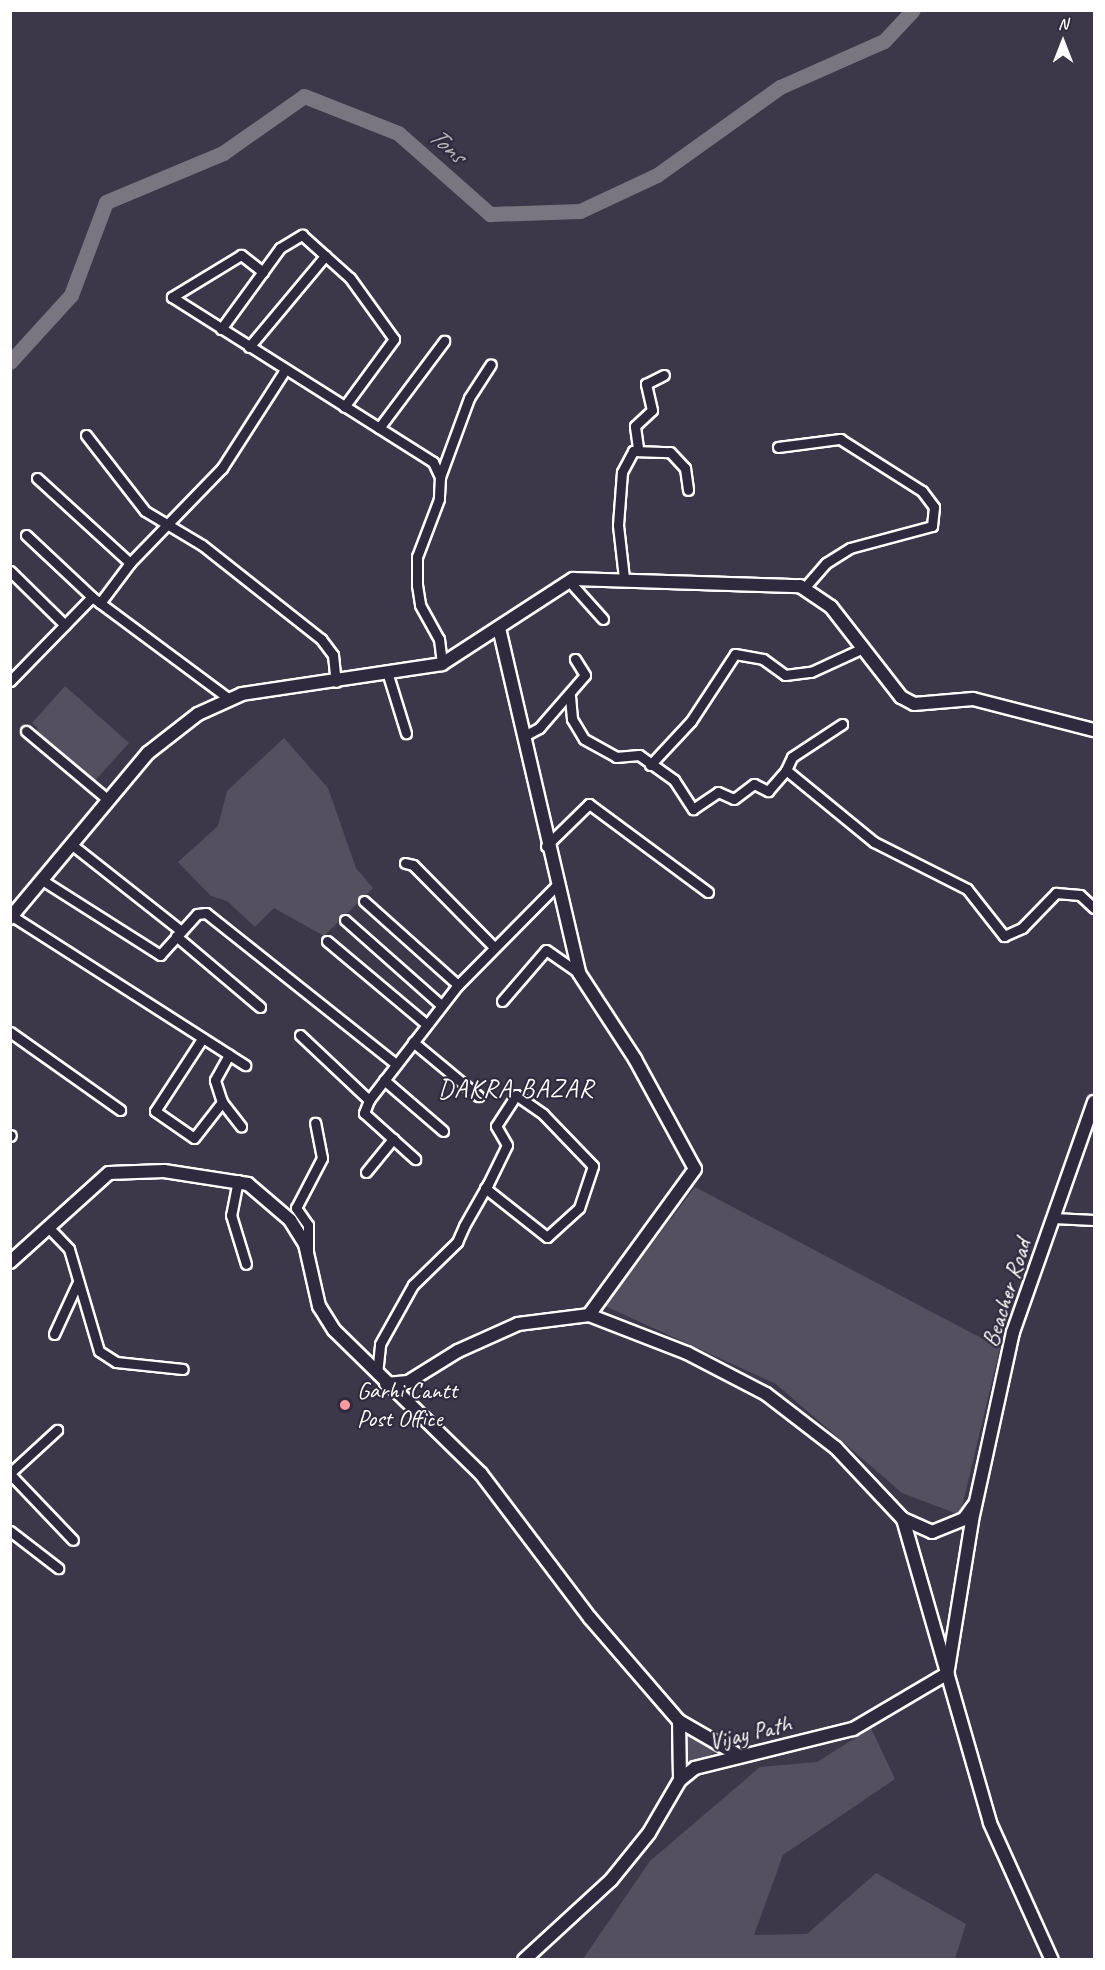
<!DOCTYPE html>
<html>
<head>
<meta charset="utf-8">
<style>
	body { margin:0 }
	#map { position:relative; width:1105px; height:1970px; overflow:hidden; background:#3c3749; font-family:Caveat,sans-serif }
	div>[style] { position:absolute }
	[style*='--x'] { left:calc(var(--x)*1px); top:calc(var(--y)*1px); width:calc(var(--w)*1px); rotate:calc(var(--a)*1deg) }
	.green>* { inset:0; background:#555060 }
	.river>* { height:15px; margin:-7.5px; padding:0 7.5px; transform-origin:7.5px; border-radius:7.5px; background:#797682 }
	.roads { filter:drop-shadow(2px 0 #fff) drop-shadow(-2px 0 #fff) drop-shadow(0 2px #fff) drop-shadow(0 -2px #fff) }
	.minor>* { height:9px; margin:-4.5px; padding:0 4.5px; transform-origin:4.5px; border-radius:4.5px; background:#2f2a3d }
	.tertiary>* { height:12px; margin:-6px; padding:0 6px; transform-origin:6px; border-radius:6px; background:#2f2a3d }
	.dots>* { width:16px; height:16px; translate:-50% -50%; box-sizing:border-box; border:3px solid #2f2a3d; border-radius:50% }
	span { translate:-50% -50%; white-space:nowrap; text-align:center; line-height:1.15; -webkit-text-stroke:4.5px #2f2a3d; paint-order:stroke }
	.street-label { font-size:24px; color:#fff }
	.poi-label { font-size:24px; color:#fff }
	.left { translate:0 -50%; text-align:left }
	.water-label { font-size:26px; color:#b5b4ba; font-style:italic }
	.neighbourhood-label { font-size:26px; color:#fff; letter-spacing:1.5px }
	.frame { position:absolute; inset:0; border:12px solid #fff; pointer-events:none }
	.north { position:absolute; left:1033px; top:12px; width:60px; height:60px; -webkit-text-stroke:4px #2f2a3d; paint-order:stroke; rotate:0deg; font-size:16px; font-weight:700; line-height:24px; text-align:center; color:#fff }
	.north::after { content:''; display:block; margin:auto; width:21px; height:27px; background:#fff; clip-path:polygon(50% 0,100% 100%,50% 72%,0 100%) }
</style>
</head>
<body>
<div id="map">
	<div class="green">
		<i style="clip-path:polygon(65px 686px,129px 743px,92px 784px,34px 732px,38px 728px,32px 723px)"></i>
		<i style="clip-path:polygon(284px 738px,328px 788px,356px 868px,373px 888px,324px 936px,274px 908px,255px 927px,227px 901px,211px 896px,178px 862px,218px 826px,227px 791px)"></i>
		<i style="clip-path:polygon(695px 1187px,1000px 1348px,960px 1515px,902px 1493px,776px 1384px,605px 1306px)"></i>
		<i style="clip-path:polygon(871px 1728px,895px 1779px,783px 1855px,754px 1935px,807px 1934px,876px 1873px,966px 1924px,955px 1959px,583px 1959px,650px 1861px,760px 1767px,817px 1762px)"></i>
		<i style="clip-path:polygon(686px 1733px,719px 1751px,687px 1765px)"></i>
	</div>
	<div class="river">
		<i style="--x:10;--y:362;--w:91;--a:-47.7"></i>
		<i style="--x:71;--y:295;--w:99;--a:-69.4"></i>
		<i style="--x:106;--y:202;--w:127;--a:-22.7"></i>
		<i style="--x:223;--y:153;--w:99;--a:-35.1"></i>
		<i style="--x:304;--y:96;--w:101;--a:21.5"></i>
		<i style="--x:398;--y:133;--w:123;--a:41.4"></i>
		<i style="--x:490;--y:214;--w:90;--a:-1.9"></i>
		<i style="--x:580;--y:211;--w:85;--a:-25.1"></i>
		<i style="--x:657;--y:175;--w:151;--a:-35.6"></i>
		<i style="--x:780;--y:87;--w:114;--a:-23.9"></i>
		<i style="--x:884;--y:41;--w:42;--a:-46.9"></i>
	</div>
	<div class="roads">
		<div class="minor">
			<i style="--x:263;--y:272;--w:28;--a:-142"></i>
			<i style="--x:241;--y:255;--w:81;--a:148.7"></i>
			<i style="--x:172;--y:297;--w:309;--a:32.3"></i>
			<i style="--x:433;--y:462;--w:17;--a:65"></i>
			<i style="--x:440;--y:477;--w:22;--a:93"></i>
			<i style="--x:439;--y:499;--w:62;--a:110.8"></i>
			<i style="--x:417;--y:557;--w:28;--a:90"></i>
			<i style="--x:417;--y:585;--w:20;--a:81"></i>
			<i style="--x:420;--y:605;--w:39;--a:61"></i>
			<i style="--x:439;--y:639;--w:25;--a:83"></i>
			<i style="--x:221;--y:329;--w:100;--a:-53.9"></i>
			<i style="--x:280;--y:248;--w:26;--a:-31"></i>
			<i style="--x:302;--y:235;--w:64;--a:41.9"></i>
			<i style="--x:350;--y:278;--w:75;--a:54.2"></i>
			<i style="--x:394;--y:339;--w:84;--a:126.3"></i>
			<i style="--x:249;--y:347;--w:119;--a:-50.1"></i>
			<i style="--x:379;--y:428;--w:109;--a:-53.2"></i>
			<i style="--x:86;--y:435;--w:96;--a:52.2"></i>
			<i style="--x:145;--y:511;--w:66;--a:30.8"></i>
			<i style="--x:202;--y:545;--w:152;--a:38.3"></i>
			<i style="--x:321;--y:639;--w:20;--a:53"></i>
			<i style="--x:333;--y:655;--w:27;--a:84"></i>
			<i style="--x:778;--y:447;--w:63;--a:-7.4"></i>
			<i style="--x:840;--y:439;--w:97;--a:32.4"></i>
			<i style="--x:922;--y:491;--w:20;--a:53"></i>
			<i style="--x:934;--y:507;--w:19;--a:96"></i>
			<i style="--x:932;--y:526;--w:85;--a:165"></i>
			<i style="--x:850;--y:548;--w:28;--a:148"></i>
			<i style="--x:826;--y:563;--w:32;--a:131"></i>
			<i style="--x:638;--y:448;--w:22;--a:-98"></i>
			<i style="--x:635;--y:426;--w:23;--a:-43"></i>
			<i style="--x:652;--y:410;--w:27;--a:-103"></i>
			<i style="--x:646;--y:384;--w:20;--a:-27"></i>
			<i style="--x:440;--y:477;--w:84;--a:-69.8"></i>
			<i style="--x:469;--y:398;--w:40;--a:-57.1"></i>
			<i style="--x:37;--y:478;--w:126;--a:42.4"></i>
			<i style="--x:26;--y:535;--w:91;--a:43.2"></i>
			<i style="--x:92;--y:597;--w:169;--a:36.6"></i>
			<i style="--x:10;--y:571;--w:77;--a:44.5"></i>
			<i style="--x:624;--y:578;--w:53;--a:-96.5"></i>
			<i style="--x:618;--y:525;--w:53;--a:-85.7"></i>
			<i style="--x:622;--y:472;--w:24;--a:-62"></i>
			<i style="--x:633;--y:451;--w:37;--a:2"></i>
			<i style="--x:670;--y:452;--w:22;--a:47"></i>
			<i style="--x:685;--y:468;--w:22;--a:82"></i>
			<i style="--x:569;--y:581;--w:51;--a:48.2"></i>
			<i style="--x:100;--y:603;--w:50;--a:-53.1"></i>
			<i style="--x:130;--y:563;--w:132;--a:-45.9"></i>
			<i style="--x:222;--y:468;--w:117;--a:-57.3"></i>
			<i style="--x:388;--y:675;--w:61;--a:72.8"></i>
			<i style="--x:10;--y:681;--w:117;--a:-45.7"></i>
			<i style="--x:570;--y:696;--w:23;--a:85"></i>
			<i style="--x:572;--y:719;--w:23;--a:59"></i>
			<i style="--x:584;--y:739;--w:37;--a:29"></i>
			<i style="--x:616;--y:757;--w:23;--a:-5"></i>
			<i style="--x:639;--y:755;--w:43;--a:35.5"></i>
			<i style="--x:674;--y:780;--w:35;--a:57"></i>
			<i style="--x:693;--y:809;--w:30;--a:-34"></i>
			<i style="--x:718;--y:792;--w:17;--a:24"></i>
			<i style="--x:734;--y:799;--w:25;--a:-37"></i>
			<i style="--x:754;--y:784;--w:16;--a:27"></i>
			<i style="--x:768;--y:791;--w:28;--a:-49"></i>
			<i style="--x:786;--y:770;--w:114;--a:39.3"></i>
			<i style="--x:874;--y:842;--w:104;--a:26.8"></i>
			<i style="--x:967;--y:889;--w:60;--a:51.8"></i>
			<i style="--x:1004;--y:936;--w:20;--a:-24"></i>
			<i style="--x:1022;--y:928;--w:49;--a:-45.8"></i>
			<i style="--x:1056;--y:893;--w:24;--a:5"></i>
			<i style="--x:1080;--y:895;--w:19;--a:43"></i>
			<i style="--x:26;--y:731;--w:106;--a:40"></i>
			<i style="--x:524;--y:736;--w:17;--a:-28"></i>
			<i style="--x:539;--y:728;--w:70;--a:-49"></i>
			<i style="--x:585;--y:675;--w:19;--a:-122"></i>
			<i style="--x:650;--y:765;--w:60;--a:-47"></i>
			<i style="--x:691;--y:721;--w:80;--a:-56.7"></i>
			<i style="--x:735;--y:654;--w:28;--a:10"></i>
			<i style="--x:763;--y:659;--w:27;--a:36"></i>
			<i style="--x:785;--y:675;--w:26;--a:-7"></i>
			<i style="--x:811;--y:672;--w:57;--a:-24.8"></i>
			<i style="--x:786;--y:770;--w:14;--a:-65"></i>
			<i style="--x:792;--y:757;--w:60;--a:-33.4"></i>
			<i style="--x:71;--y:844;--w:140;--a:38.3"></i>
			<i style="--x:546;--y:846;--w:60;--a:-44.3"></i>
			<i style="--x:589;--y:804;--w:148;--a:36.5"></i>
			<i style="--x:405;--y:863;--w:8;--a:14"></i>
			<i style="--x:413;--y:865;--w:115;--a:45.4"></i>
			<i style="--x:42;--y:880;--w:140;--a:32.4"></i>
			<i style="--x:160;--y:955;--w:55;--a:-47.9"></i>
			<i style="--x:197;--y:914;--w:9;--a:-6"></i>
			<i style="--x:206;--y:913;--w:243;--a:38.5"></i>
			<i style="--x:364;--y:901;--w:126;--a:41.8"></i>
			<i style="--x:12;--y:916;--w:277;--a:32.6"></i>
			<i style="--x:345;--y:920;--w:128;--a:41.5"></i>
			<i style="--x:176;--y:936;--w:110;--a:40.2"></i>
			<i style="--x:327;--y:941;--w:129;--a:40"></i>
			<i style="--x:502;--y:1001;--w:67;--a:-49.2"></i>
			<i style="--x:546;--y:950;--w:40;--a:34.9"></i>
			<i style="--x:10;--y:1032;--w:135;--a:35.3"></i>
			<i style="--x:300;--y:1035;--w:95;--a:43.3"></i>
			<i style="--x:369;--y:1100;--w:145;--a:-52.3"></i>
			<i style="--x:458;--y:985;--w:139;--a:-45.3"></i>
			<i style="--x:202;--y:1039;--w:86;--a:123.1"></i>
			<i style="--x:155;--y:1111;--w:47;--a:34.7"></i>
			<i style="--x:194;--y:1138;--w:46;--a:-52.1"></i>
			<i style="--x:222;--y:1102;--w:23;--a:-108"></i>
			<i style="--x:215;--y:1080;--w:29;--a:-61"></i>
			<i style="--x:413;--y:1042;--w:85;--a:39.7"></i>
			<i style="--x:384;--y:1080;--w:78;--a:40.8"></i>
			<i style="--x:369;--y:1100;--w:14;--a:111"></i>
			<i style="--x:364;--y:1113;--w:69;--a:42"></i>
			<i style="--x:222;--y:1102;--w:31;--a:52"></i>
			<i style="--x:10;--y:1136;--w:1;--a:-45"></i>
			<i style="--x:366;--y:1172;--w:43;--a:-50.7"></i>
			<i style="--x:238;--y:1180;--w:36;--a:101"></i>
			<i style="--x:231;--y:1215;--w:51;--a:73"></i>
			<i style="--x:1053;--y:1218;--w:41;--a:2.8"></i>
			<i style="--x:48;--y:1227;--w:30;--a:46"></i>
			<i style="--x:69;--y:1249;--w:106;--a:73.6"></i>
			<i style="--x:99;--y:1351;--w:20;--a:33"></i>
			<i style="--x:116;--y:1362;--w:67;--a:6"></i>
			<i style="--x:308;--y:1251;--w:26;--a:-90"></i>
			<i style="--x:308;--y:1225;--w:21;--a:-125"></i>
			<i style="--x:296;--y:1208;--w:56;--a:-62.5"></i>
			<i style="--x:322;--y:1158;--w:36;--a:-101"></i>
			<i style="--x:54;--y:1334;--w:55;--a:-65.3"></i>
			<i style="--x:377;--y:1374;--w:30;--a:-84"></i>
			<i style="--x:380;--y:1344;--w:68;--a:-60.8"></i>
			<i style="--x:413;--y:1285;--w:62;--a:-44.3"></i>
			<i style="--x:457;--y:1242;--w:17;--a:-66"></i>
			<i style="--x:464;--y:1226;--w:48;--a:-60.3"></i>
			<i style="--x:488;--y:1184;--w:43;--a:-64"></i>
			<i style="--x:507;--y:1145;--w:22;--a:-120"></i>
			<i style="--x:496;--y:1126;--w:37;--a:-57"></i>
			<i style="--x:516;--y:1095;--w:33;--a:35"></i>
			<i style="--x:543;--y:1114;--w:72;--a:46.1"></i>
			<i style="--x:593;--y:1166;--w:44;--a:108.4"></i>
			<i style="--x:579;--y:1208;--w:43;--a:137.8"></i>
			<i style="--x:547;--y:1237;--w:79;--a:-141.7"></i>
			<i style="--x:10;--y:1473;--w:64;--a:-42.5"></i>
			<i style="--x:10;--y:1474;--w:91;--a:46.3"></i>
			<i style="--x:10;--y:1531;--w:61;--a:37.6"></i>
		</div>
		<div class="tertiary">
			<i style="--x:499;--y:628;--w:354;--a:76.9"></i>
			<i style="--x:579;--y:973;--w:103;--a:56.9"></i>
			<i style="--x:635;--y:1059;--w:125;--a:61.4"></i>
			<i style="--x:695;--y:1169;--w:180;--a:126"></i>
			<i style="--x:10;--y:918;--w:215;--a:-50.1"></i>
			<i style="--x:148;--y:753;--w:63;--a:-38"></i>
			<i style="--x:198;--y:714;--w:48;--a:-24.4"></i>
			<i style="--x:242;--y:694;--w:202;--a:-8.5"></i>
			<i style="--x:442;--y:664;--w:156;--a:-33"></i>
			<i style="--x:573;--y:579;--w:227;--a:1.8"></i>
			<i style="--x:800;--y:586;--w:37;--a:34"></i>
			<i style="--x:831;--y:607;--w:114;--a:52.1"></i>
			<i style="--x:901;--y:697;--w:15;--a:28"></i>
			<i style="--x:914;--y:704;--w:59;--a:-4.8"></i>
			<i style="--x:973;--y:699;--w:125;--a:14.4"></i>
			<i style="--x:10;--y:1262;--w:133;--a:-42"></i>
			<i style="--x:109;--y:1173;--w:55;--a:-2.1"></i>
			<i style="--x:164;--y:1171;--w:85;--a:8.8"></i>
			<i style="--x:248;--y:1184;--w:55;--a:40.6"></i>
			<i style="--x:290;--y:1220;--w:28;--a:58"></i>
			<i style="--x:305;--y:1244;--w:64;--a:77.3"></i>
			<i style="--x:319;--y:1306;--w:28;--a:58"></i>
			<i style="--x:334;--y:1330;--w:206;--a:44.4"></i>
			<i style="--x:481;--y:1474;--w:181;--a:52.9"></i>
			<i style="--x:590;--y:1618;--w:136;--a:49.2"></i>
			<i style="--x:679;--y:1721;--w:59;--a:89"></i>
			<i style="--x:386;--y:1384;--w:22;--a:-5"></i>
			<i style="--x:408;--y:1382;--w:59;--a:-31.8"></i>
			<i style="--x:458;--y:1351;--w:66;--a:-24.2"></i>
			<i style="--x:518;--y:1324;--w:72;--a:-7.2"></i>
			<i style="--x:589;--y:1315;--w:105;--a:21.2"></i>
			<i style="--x:687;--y:1353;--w:89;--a:27.4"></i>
			<i style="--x:766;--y:1394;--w:88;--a:37.6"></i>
			<i style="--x:836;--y:1448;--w:98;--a:46.7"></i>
			<i style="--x:903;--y:1519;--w:316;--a:74"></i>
			<i style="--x:990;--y:1823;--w:150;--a:65.7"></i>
			<i style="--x:903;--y:1519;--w:32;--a:24"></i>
			<i style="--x:932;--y:1532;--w:35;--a:-22"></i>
			<i style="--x:964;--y:1519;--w:17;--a:-54"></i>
			<i style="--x:948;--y:1669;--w:151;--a:-80.8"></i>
			<i style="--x:972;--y:1520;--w:192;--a:-77.7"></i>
			<i style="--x:1013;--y:1332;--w:244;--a:-70.6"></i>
			<i style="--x:679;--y:1721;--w:68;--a:30"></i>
			<i style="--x:524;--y:1960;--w:118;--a:-42.6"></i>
			<i style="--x:611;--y:1880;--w:60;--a:-51"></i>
			<i style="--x:649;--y:1833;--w:61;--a:-59.7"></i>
			<i style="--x:680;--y:1780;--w:19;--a:-39"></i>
			<i style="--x:695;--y:1768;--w:163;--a:-13.9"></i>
			<i style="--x:853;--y:1729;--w:110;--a:-30.5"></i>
		</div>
	</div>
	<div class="dots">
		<i style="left:345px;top:1405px;background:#ff9aa2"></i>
	</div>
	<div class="street-label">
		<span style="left:1007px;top:1293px;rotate:-72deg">Beacher Road</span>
		<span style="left:750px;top:1733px;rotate:-13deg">Vijay Path</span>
	</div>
	<div class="poi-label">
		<span class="left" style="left:357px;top:1405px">Garhi Cantt<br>Post Office</span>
	</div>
	<div class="water-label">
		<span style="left:447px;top:145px;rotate:41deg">Tons</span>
	</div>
	<div class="neighbourhood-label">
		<span style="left:516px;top:1089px">DAKRA BAZAR</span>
	</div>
	<div class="frame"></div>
	<div class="north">N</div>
</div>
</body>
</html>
